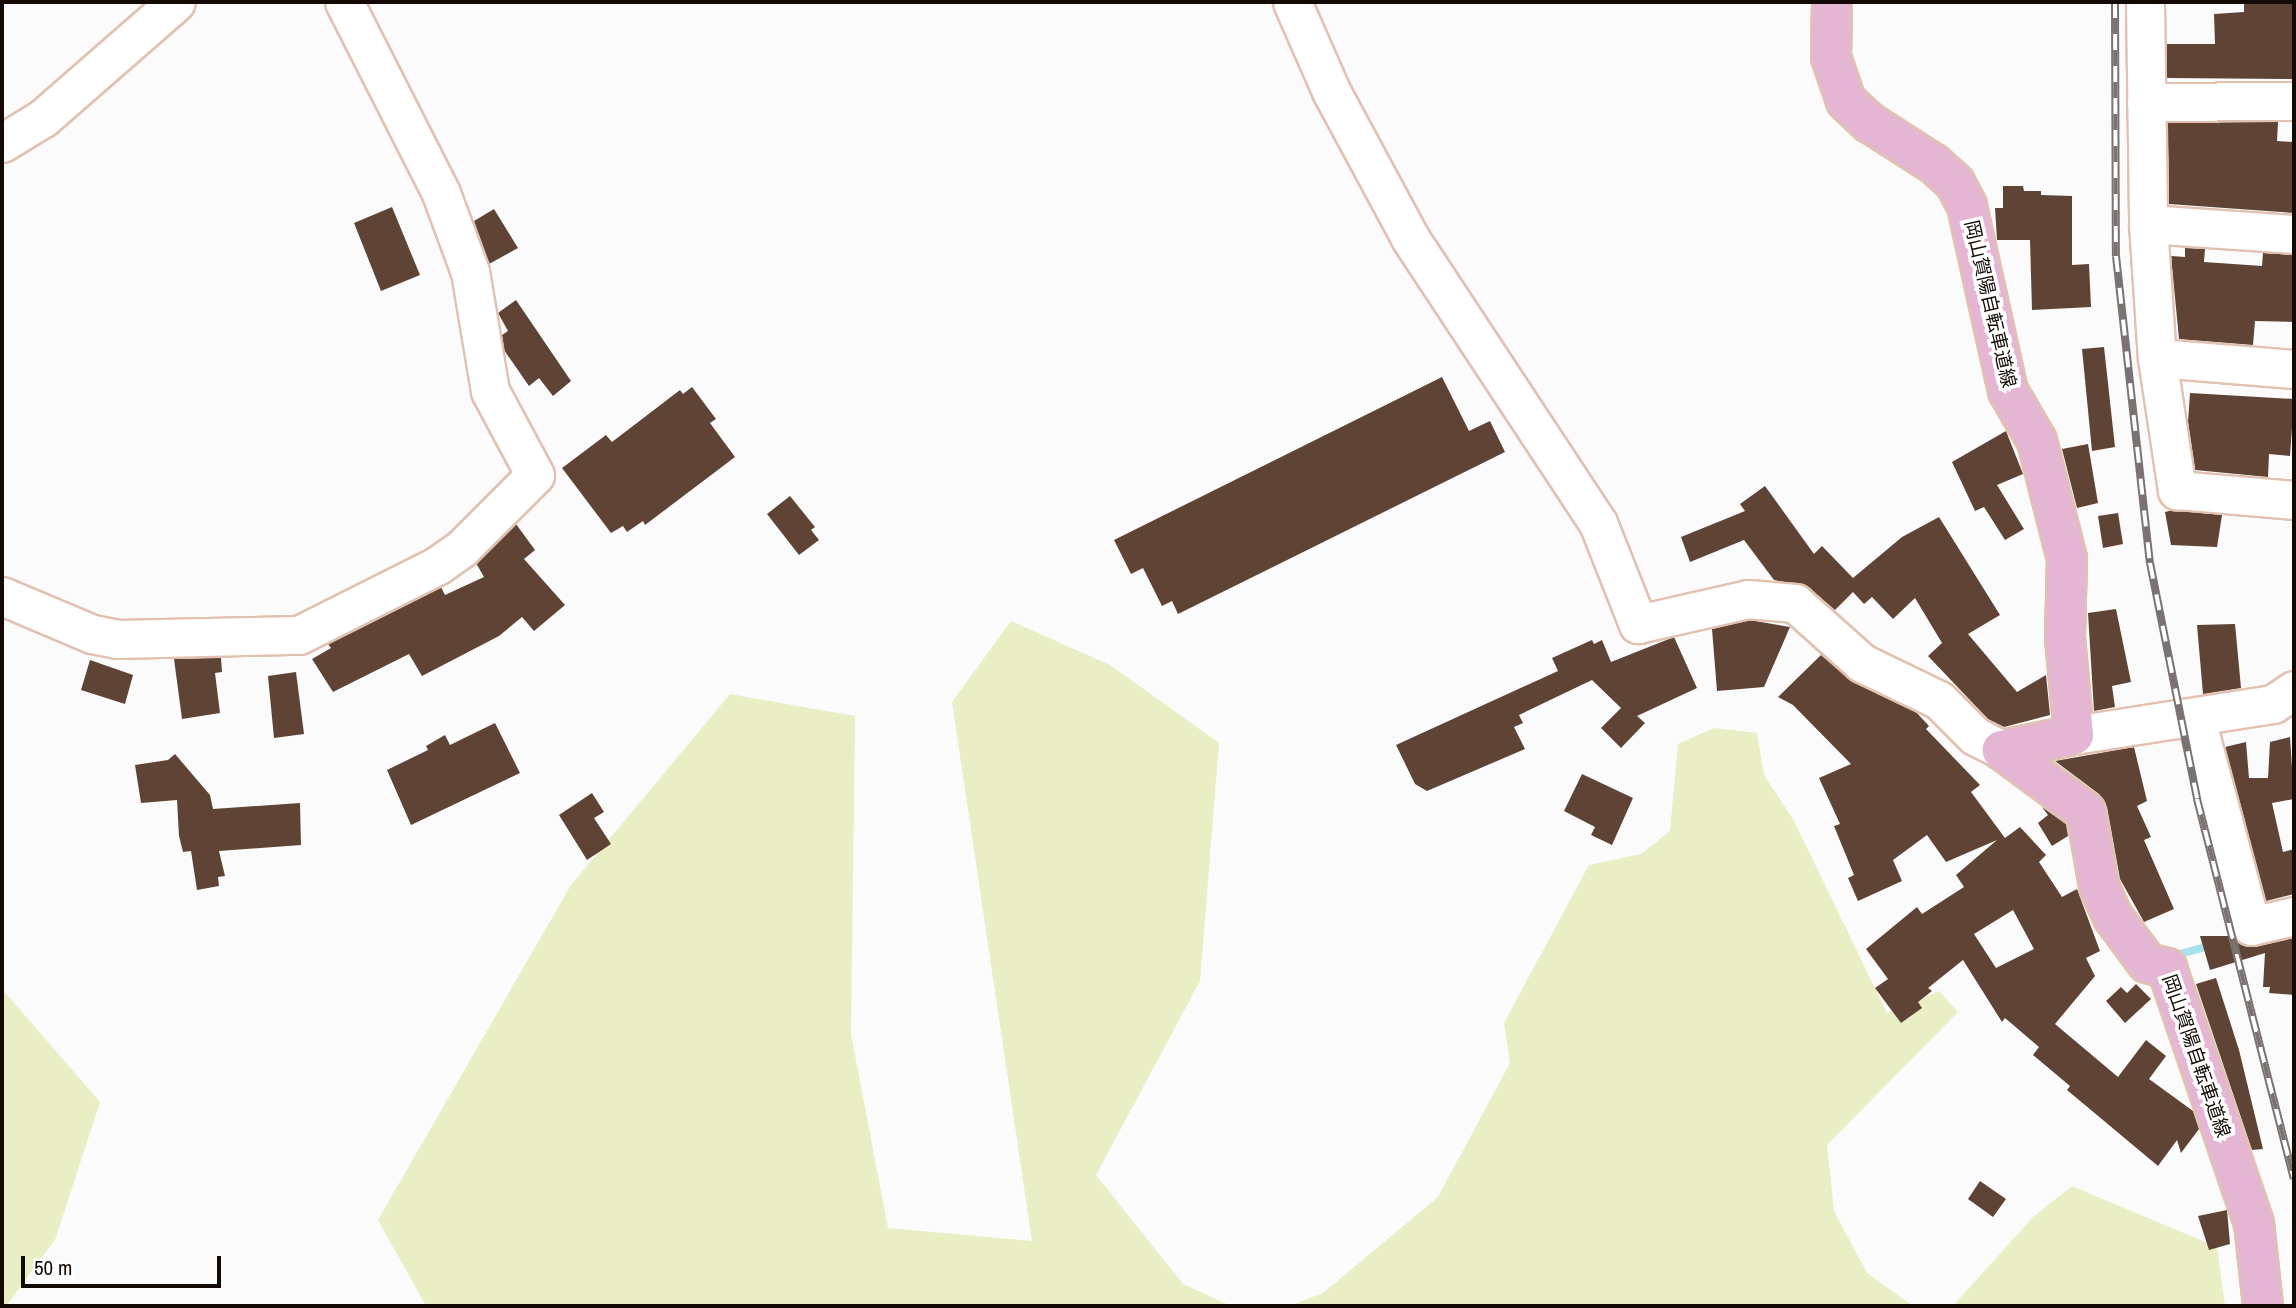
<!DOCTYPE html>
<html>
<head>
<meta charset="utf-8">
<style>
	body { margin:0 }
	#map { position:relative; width:2296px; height:1308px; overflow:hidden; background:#fbfbfb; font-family:"Archivo Narrow","Noto Sans JP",sans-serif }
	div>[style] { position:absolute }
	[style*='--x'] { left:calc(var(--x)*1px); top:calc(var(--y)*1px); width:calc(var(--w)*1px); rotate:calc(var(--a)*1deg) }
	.green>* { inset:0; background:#e9eec5 }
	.stream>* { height:8px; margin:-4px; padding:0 4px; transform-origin:4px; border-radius:4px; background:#a9e1ef }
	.building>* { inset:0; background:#5f4436 }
	.roads { filter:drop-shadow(2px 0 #e2c1b1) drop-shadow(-2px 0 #e2c1b1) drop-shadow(0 2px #e2c1b1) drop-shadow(0 -2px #e2c1b1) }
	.minor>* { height:37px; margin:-18.5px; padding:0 18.5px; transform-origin:18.5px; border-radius:18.5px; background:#fff }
	.major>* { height:38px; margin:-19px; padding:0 19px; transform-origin:19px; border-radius:19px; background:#e5b6d4 }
	.rail>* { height:8px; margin-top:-4px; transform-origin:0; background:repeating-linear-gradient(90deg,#fff 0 16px,#797371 0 32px); box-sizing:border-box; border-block:2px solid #797371 }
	span { translate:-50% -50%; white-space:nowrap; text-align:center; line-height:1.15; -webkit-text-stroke:7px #fff; paint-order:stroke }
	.street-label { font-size:19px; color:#140a05 }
	.frame { position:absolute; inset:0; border:4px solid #140a05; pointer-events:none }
	.scale { position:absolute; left:21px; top:1256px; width:200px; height:32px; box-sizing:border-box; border:4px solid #140a05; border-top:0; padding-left:9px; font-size:21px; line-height:24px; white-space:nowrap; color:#140a05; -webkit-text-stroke:5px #fff; paint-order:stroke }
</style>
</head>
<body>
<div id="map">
	<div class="green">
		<i style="clip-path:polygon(1011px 621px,1110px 665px,1219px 743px,1200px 981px,1096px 1175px,1183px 1284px,1231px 1306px,426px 1306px,378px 1220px,571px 885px,730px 694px,855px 716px,851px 1034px,888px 1228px,1032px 1241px,952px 702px)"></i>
		<i style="clip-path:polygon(1714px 728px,1757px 733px,1764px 775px,1794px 821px,1887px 1013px,1939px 991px,1958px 1012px,1827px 1145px,1834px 1211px,1867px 1273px,1913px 1306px,1289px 1306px,1323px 1293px,1438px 1197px,1510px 1063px,1504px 1023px,1589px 865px,1641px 854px,1670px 831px,1678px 744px)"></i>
		<i style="clip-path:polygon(2px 989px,100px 1102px,55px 1240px,6px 1306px,2px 1306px)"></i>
		<i style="clip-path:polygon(2072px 1186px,2217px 1247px,2225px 1306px,1953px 1306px,2033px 1217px)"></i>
	</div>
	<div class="stream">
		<i style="--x:2176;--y:955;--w:39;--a:-15"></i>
	</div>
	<div class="building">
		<i style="clip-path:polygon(2244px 2px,2294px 2px,2294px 79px,2167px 78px,2167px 44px,2215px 44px,2214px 14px,2244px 12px)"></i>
		<i style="clip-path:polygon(2278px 122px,2277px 141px,2294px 142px,2294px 213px,2169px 204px,2168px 123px)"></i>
		<i style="clip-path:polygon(2003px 186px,2023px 186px,2024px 191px,2041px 191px,2041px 195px,2072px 196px,2072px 265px,2089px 264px,2091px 307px,2032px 310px,2030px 240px,1997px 240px,1995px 208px,2003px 208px)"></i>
		<i style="clip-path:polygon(392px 207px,420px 275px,381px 291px,354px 223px)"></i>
		<i style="clip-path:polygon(494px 209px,518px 248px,489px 264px,474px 221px)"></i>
		<i style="clip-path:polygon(2185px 248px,2205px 249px,2204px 262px,2262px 266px,2263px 253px,2294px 255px,2294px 322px,2255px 321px,2253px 345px,2179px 339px,2171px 256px,2185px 257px)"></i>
		<i style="clip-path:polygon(516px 300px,571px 381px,553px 396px,539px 378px,529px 386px,504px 350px,502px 335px,508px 331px,498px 313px)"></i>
		<i style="clip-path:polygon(2104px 347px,2115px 447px,2092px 451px,2082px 349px)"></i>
		<i style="clip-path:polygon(1442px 377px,1469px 431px,1490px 421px,1505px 452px,1178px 614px,1172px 601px,1162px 606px,1143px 568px,1131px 574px,1114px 540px)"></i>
		<i style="clip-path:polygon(692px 387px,716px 419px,710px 423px,735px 457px,645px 525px,643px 521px,627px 532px,623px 526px,611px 533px,562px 468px,606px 435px,612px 442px,680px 390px,683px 394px)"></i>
		<i style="clip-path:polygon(2190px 393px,2294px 399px,2290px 456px,2269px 454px,2268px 477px,2195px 470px,2188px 422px)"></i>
		<i style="clip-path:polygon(2006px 431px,2023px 474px,1997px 485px,2024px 529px,2005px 540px,1984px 507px,1975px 511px,1952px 462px)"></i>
		<i style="clip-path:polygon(2088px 444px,2098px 503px,2077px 508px,2062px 449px)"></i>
		<i style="clip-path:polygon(1765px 486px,1814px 554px,1822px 546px,1853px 578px,1902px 537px,1939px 517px,2000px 615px,1968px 634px,2017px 692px,2046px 675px,2050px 715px,2004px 727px,1988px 719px,1928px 656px,1942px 643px,1915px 598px,1893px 619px,1872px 597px,1864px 604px,1853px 592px,1835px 610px,1808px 587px,1774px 580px,1744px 540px,1690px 562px,1681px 537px,1745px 511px,1740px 504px)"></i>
		<i style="clip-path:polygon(790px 496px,815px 527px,811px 530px,819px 540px,799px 555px,767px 514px)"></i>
		<i style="clip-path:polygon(2173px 510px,2222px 515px,2217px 547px,2171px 545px,2165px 512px)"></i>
		<i style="clip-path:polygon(2118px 513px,2123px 544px,2103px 548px,2098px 516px)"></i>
		<i style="clip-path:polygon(516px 524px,535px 550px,524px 559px,565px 605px,534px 631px,522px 617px,499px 636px,422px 676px,409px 654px,333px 692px,312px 659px,331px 648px,328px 644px,441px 587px,445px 595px,484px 577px,476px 563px)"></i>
		<i style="clip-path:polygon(2116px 609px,2131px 682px,2112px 686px,2115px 707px,2094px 711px,2088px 613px)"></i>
		<i style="clip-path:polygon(1749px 620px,1790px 627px,1764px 687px,1717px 691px,1712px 629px)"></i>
		<i style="clip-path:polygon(2235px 624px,2241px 688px,2203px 694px,2197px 625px)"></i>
		<i style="clip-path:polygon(1674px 637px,1697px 688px,1637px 716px,1645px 723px,1621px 748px,1601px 728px,1621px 708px,1592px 680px,1519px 715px,1523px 723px,1514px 727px,1525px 749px,1427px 791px,1415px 784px,1396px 745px,1558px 671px,1552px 658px,1592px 640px,1594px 644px,1602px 640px,1611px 662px)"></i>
		<i style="clip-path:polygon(evenodd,1821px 655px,1853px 682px,1916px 712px,1929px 726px,1926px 729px,1980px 785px,1971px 792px,2005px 838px,2020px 827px,2046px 855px,2039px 862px,2062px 897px,2077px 889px,2100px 951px,2086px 958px,2095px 976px,2055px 1024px,2118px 1077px,2146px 1040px,2166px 1056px,2149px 1079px,2193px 1111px,2199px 1129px,2181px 1153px,2177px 1140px,2158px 1166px,2067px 1090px,2070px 1086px,2033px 1055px,2039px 1047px,2005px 1018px,2002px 1022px,1963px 960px,1928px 988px,1932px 991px,1918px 1002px,1922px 1008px,1901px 1023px,1875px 988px,1888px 979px,1866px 949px,1917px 907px,1922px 914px,1964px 887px,1956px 875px,1997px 840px,1946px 862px,1927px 835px,1893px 860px,1902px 881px,1858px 901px,1848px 878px,1854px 875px,1834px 826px,1840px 824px,1819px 778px,1851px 764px,1793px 705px,1778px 697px,1821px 655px,2013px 910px,2034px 949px,1996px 968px,1974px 934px,2013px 910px)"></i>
		<i style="clip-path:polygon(221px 658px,222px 672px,215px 673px,220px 713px,182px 719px,174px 659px)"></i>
		<i style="clip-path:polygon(90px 660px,133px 675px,125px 704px,81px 690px)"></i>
		<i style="clip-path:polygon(296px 672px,304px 734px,274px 738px,268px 676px)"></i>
		<i style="clip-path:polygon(495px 723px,520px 773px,411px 825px,387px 770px,428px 750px,426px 746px,445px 735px,450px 745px)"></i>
		<i style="clip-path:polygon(2290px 737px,2294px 799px,2272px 803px,2283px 852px,2294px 849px,2294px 894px,2266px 901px,2225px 747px,2246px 742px,2249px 778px,2268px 778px,2270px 742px)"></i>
		<i style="clip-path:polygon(2134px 747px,2147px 801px,2137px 806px,2151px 837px,2144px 840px,2174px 909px,2144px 922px,2120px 879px,2107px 807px,2099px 794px,2055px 761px)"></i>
		<i style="clip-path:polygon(175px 754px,210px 795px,213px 809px,300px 803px,301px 845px,219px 851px,225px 876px,218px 877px,219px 886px,197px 890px,191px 851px,183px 852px,179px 836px,177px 800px,141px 803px,135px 765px,168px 760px)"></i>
		<i style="clip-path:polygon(1582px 774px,1633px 798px,1612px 845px,1591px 835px,1595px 827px,1564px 811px)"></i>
		<i style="clip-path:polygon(592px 793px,604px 812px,594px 818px,611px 844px,587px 860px,559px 815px)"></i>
		<i style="clip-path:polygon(2042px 807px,2066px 824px,2068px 836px,2052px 846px,2038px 823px,2048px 815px)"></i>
		<i style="clip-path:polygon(2200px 936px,2233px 936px,2244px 946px,2255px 947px,2294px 938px,2294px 995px,2269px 993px,2270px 987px,2263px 987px,2265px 953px,2210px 970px)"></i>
		<i style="clip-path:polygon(2216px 978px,2239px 1050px,2263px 1149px,2252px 1150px,2196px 984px)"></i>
		<i style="clip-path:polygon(2136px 984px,2151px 999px,2125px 1023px,2106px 1001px,2121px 987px,2127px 993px)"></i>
		<i style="clip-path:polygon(1980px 1181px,2006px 1199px,1993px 1217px,1968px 1199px)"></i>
		<i style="clip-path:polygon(2227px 1210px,2230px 1244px,2209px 1250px,2198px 1216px)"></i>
	</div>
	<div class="roads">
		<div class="minor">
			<i style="--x:1292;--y:2;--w:97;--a:66.3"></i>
			<i style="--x:1331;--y:91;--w:167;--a:61.7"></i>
			<i style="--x:1410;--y:238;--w:341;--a:56.6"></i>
			<i style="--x:1598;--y:523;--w:109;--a:68.4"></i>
			<i style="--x:1638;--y:624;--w:113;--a:-12.8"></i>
			<i style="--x:1748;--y:599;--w:47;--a:4.9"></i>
			<i style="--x:1795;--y:603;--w:90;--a:41.8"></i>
			<i style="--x:1862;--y:663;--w:85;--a:25.7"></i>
			<i style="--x:1939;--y:700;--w:51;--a:45"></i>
			<i style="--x:1975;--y:736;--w:30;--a:27"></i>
			<i style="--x:2145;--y:2;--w:222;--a:89.2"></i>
			<i style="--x:2148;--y:224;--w:134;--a:86.2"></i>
			<i style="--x:2157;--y:358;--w:134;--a:81.4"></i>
			<i style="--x:2177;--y:490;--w:117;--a:4.9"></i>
			<i style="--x:2146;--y:102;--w:148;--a:-0.4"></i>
			<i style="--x:2;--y:143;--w:48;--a:-31.4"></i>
			<i style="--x:43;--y:118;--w:176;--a:-41.1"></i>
			<i style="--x:2148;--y:224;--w:146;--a:3.9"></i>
			<i style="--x:2157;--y:358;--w:137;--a:4.6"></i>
			<i style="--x:2;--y:596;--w:98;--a:22.9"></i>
			<i style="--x:92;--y:634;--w:25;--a:11"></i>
			<i style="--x:117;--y:639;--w:182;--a:-1.3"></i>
			<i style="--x:299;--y:635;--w:156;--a:-26.7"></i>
			<i style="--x:438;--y:565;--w:29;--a:-35"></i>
			<i style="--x:462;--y:548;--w:103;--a:-45"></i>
			<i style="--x:535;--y:475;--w:95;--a:-118.2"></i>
			<i style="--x:490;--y:391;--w:121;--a:-99.5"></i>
			<i style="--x:470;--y:272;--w:84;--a:-110.2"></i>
			<i style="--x:441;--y:193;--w:214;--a:-116.9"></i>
			<i style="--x:2196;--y:719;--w:214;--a:75.1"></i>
			<i style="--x:2251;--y:926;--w:44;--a:-13.1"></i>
			<i style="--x:2074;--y:735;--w:201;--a:-8.9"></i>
			<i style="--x:2273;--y:704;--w:25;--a:-34"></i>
		</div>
		<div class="major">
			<i style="--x:1832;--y:2;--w:55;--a:91"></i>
			<i style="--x:1831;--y:57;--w:46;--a:71.2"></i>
			<i style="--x:1846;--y:101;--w:33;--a:43"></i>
			<i style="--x:1870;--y:123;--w:76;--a:32.6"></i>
			<i style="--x:1934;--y:164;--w:28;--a:42"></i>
			<i style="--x:1955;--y:183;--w:26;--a:62"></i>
			<i style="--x:1967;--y:206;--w:189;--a:77.5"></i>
			<i style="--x:2008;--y:391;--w:58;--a:59.9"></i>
			<i style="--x:2037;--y:441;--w:122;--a:75.7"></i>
			<i style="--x:2067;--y:559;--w:79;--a:91.5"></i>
			<i style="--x:2065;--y:638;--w:97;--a:84.7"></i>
			<i style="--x:2074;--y:735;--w:74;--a:168.2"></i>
			<i style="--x:2002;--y:750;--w:104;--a:36.4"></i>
			<i style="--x:2086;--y:812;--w:75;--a:80"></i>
			<i style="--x:2099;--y:886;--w:34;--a:66"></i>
			<i style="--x:2113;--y:917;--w:57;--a:53.5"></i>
			<i style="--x:2147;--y:963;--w:21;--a:14"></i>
			<i style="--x:2167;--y:968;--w:269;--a:71.2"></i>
			<i style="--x:2254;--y:1223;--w:83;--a:83.8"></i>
		</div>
	</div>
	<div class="rail">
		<i style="--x:2115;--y:2;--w:254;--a:89.8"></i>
		<i style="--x:2116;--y:256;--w:309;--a:83.7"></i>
		<i style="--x:2150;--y:563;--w:241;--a:78.7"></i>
		<i style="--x:2197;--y:799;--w:392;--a:75.7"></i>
	</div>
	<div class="street-label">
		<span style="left:1990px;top:304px;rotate:77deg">岡山賀陽自転車道線</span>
		<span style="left:2196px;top:1056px;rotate:71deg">岡山賀陽自転車道線</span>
	</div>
	<div class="frame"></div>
	<div class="scale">50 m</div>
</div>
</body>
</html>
